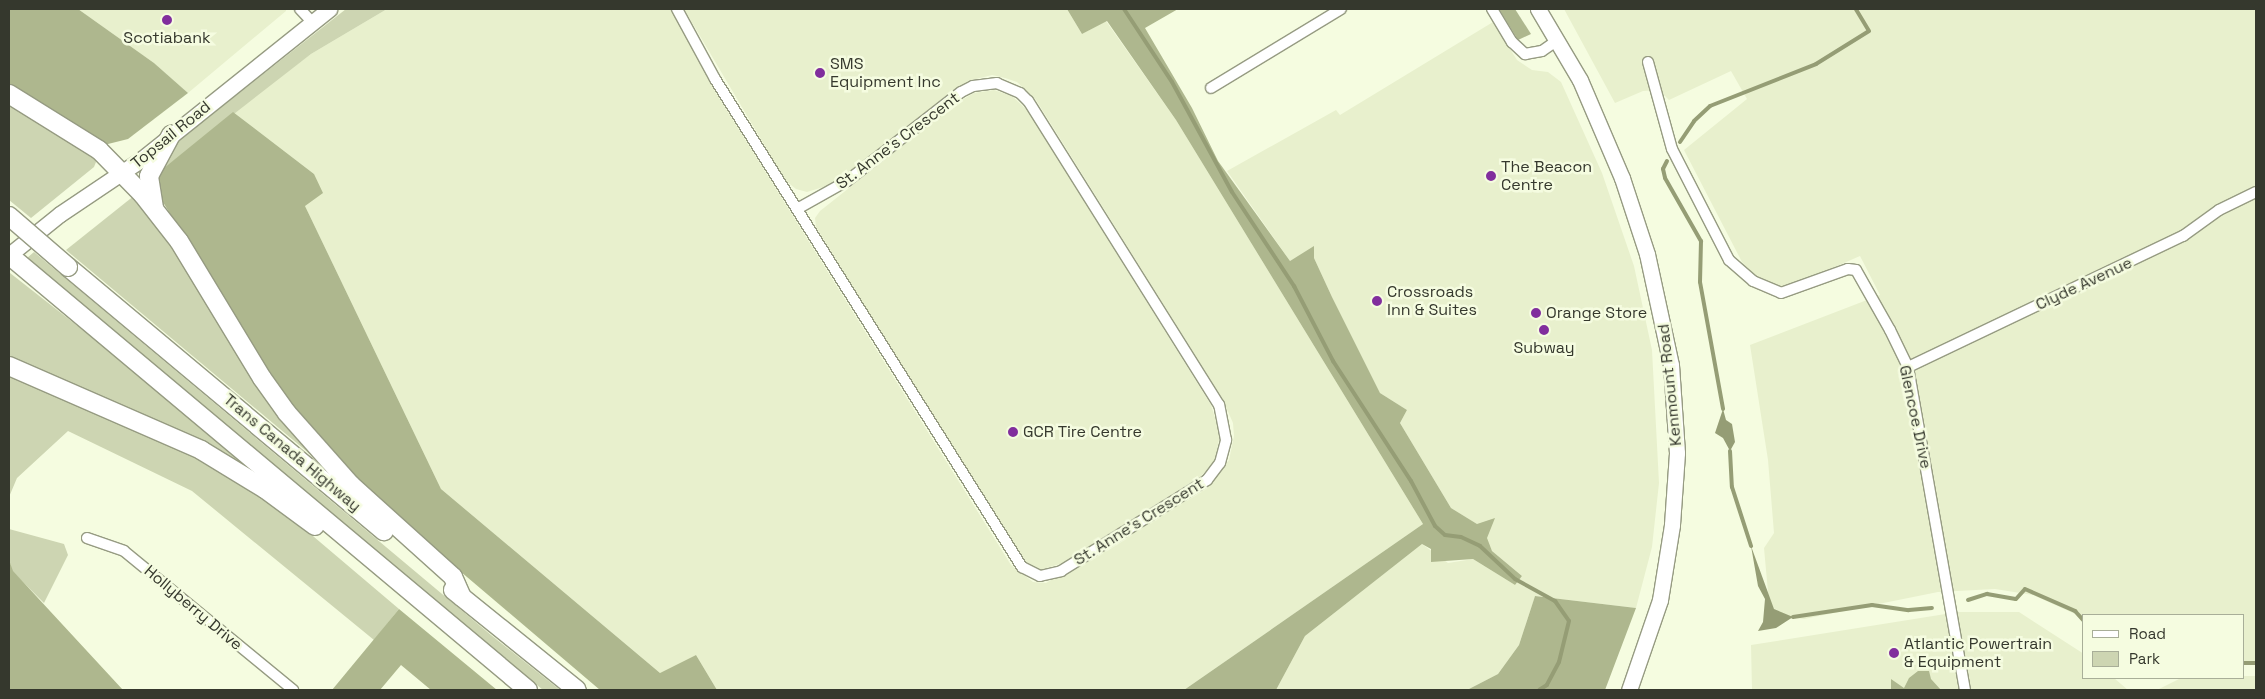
<!DOCTYPE html>
<html>
<head>
<meta charset="utf-8">
<style>
	body { margin:0 }
	#map { position:relative; width:2265px; height:699px; overflow:hidden; background:#f5fce0; font-family:"Space Grotesk",sans-serif }
	div>[style] { position:absolute }
	[style*='--x'] { left:calc(var(--x)*1px); top:calc(var(--y)*1px); width:calc(var(--w)*1px); rotate:calc(var(--a)*1deg) }
	.built>* { inset:0; background:#e8f0cd }
	.green>* { inset:0; background:#cdd5b2 }
	.forest>* { inset:0; background:#aeb78e }
	.water>* { inset:0; background:#959d75 }
	.stream>* { height:4px; margin:-2px; padding:0 2px; transform-origin:2px; border-radius:2px; background:#959d75 }
	.roads { filter:drop-shadow(1px 0 #969b82) drop-shadow(-1px 0 #969b82) drop-shadow(0 1px #969b82) drop-shadow(0 -1px #969b82) }
	.street>* { height:10px; margin:-5px; padding:0 5px; transform-origin:5px; border-radius:5px; background:#fff }
	.primary>* { height:15px; margin:-7.5px; padding:0 7.5px; transform-origin:7.5px; border-radius:7.5px; background:#fff }
	.highway>* { height:18px; margin:-9px; padding:0 9px; transform-origin:9px; border-radius:9px; background:#fff }
	.bridges { filter:drop-shadow(1px 0 #969b82) drop-shadow(-1px 0 #969b82) drop-shadow(0 1px #969b82) drop-shadow(0 -1px #969b82) }
	.highway-bridge>* { height:18px; margin:-9px; padding:0 9px; transform-origin:9px; border-radius:9px; background:#fff }
	.dots>* { width:14px; height:14px; translate:-50% -50%; box-sizing:border-box; border:2px solid #f5fce0; border-radius:50% }
	span { translate:-50% -50%; white-space:nowrap; text-align:center; line-height:1.15; -webkit-text-stroke:5px #f5fce0; paint-order:stroke }
	.poi-label { font-size:16px; color:#35382d }
	.left { translate:0 -50%; text-align:left }
	.street-label { font-size:16px; color:#35382d }
	.frame { position:absolute; inset:0; border:10px solid #35382d; pointer-events:none }
	.legend { position:absolute; left:2082px; top:614px; width:162px; height:65px; box-sizing:border-box; background:#f5fce0; border:1px solid #a8ae98; margin:0; padding:6px 9px; list-style:none; font-size:15px; color:#35382d }
	.legend li { display:flex; align-items:center; gap:10px; height:25px }
	.legend b { width:25px; border:1px solid #a8ae98 }
</style>
</head>
<body>
<div id="map">
	<div class="built">
		<i style="clip-path:polygon(78px 9px,286px 9px,286px 11px,188px 93px,154px 63px)"></i>
		<i style="clip-path:polygon(387px 9px,671px 9px,716px 93px,1011px 565px,1033px 582px,1046px 583px,1207px 486px,1229px 460px,1234px 436px,1233px 423px,1222px 398px,1036px 100px,1017px 82px,1005px 78px,992px 75px,968px 81px,833px 184px,807px 192px,796px 189px,785px 180px,684px 9px,1067px 9px,1082px 34px,1106px 21px,1176px 120px,1423px 524px,1184px 690px,717px 690px,696px 655px,660px 673px,441px 489px,305px 206px,314px 174px,233px 112px,311px 54px)"></i>
		<i style="clip-path:polygon(1564px 9px,2256px 9px,2256px 662px,2244px 662px,2244px 615px,2084px 618px,2033px 595px,1995px 589px,1938px 592px,1804px 619px,1770px 614px,1764px 548px,1774px 533px,1768px 460px,1750px 345px,1880px 295px,1860px 256px,1782px 290px,1766px 285px,1755px 276px,1742px 262px,1684px 150px,1747px 99px,1731px 71px,1669px 100px,1659px 90px,1643px 91px,1615px 103px)"></i>
		<i style="clip-path:polygon(1493px 22px,1517px 60px,1532px 70px,1548px 72px,1561px 82px,1602px 173px,1634px 266px,1652px 350px,1659px 483px,1652px 547px,1636px 608px,1535px 596px,1519px 645px,1498px 674px,1469px 689px,1276px 690px,1305px 636px,1422px 544px,1448px 563px,1473px 559px,1515px 585px,1522px 576px,1492px 551px,1477px 524px,1451px 508px,1400px 423px,1407px 410px,1380px 393px,1332px 297px,1314px 258px,1314px 247px,1290px 261px,1227px 171px,1336px 110px,1340px 115px)"></i>
		<i style="clip-path:polygon(994px 90px,1012px 96px,1027px 110px,1211px 405px,1220px 434px,1215px 461px,1201px 476px,1063px 563px,1040px 570px,1030px 567px,1013px 547px,816px 227px,815px 218px,820px 211px,955px 104px,974px 93px)"></i>
		<i style="clip-path:polygon(1958px 612px,2019px 612px,2084px 654px,2084px 678px,2114px 678px,2128px 690px,1752px 690px,1751px 645px)"></i>
		<i style="clip-path:polygon(2244px 676px,2256px 676px,2256px 690px,2157px 690px,2181px 678px)"></i>
	</div>
	<div class="green">
		<i style="clip-path:polygon(346px 9px,387px 9px,311px 54px,153px 177px,164px 152px)"></i>
		<i style="clip-path:polygon(9px 99px,94px 157px,96px 162px,94px 167px,31px 218px,9px 200px)"></i>
		<i style="clip-path:polygon(135px 195px,342px 481px,66px 250px)"></i>
		<i style="clip-path:polygon(34px 252px,491px 635px,560px 690px,543px 690px,27px 258px)"></i>
		<i style="clip-path:polygon(10px 273px,190px 414px,283px 494px,9px 360px)"></i>
		<i style="clip-path:polygon(9px 373px,65px 401px,173px 443px,233px 475px,307px 531px,399px 609px,374px 640px,192px 491px,68px 431px,17px 478px,9px 497px)"></i>
		<i style="clip-path:polygon(9px 529px,64px 544px,68px 555px,44px 603px,12px 571px,9px 560px)"></i>
	</div>
	<div class="forest">
		<i style="clip-path:polygon(9px 9px,78px 9px,154px 63px,188px 93px,128px 139px,104px 145px,9px 90px)"></i>
		<i style="clip-path:polygon(1067px 9px,1178px 9px,1145px 28px,1192px 108px,1218px 161px,1290px 261px,1314px 246px,1314px 258px,1332px 297px,1380px 393px,1407px 410px,1400px 423px,1451px 508px,1477px 524px,1495px 518px,1487px 538px,1492px 551px,1522px 576px,1515px 585px,1473px 559px,1431px 562px,1431px 549px,1422px 544px,1305px 636px,1276px 690px,1184px 690px,1423px 524px,1176px 120px,1107px 21px,1082px 34px)"></i>
		<i style="clip-path:polygon(1499px 9px,1515px 9px,1531px 34px,1518px 40px)"></i>
		<i style="clip-path:polygon(233px 112px,314px 174px,323px 193px,305px 206px,441px 489px,660px 673px,696px 655px,717px 690px,600px 690px,361px 487px,293px 412px,156px 191px,153px 177px)"></i>
		<i style="clip-path:polygon(9px 560px,13px 571px,123px 690px,9px 690px)"></i>
		<i style="clip-path:polygon(1535px 596px,1636px 608px,1605px 690px,1441px 690px,1469px 689px,1498px 674px,1519px 645px)"></i>
		<i style="clip-path:polygon(399px 609px,497px 690px,431px 690px,401px 665px,380px 690px,332px 690px)"></i>
		<i style="clip-path:polygon(1918px 671px,1929px 671px,1931px 679px,1941px 690px,1891px 690px,1891px 679px,1904px 688px,1909px 678px)"></i>
	</div>
	<div class="water">
		<i style="clip-path:polygon(1723px 409px,1726px 420px,1732px 424px,1735px 442px,1730px 451px,1723px 438px,1715px 433px)"></i>
		<i style="clip-path:polygon(1751px 546px,1774px 609px,1793px 617px,1776px 628px,1758px 631px,1763px 622px,1765px 599px,1758px 586px)"></i>
	</div>
	<div class="stream">
		<i style="--x:1124;--y:9;--w:87;--a:56.7"></i>
		<i style="--x:1172;--y:82;--w:125;--a:61.4"></i>
		<i style="--x:1232;--y:192;--w:113;--a:56.6"></i>
		<i style="--x:1294;--y:286;--w:85;--a:62.5"></i>
		<i style="--x:1333;--y:361;--w:143;--a:57"></i>
		<i style="--x:1411;--y:481;--w:51;--a:61.9"></i>
		<i style="--x:1435;--y:526;--w:13;--a:42"></i>
		<i style="--x:1445;--y:535;--w:16;--a:7"></i>
		<i style="--x:1461;--y:537;--w:21;--a:25"></i>
		<i style="--x:1480;--y:546;--w:48;--a:43.3"></i>
		<i style="--x:1515;--y:579;--w:46;--a:28.8"></i>
		<i style="--x:1555;--y:601;--w:24;--a:55"></i>
		<i style="--x:1569;--y:621;--w:42;--a:103.7"></i>
		<i style="--x:1559;--y:662;--w:26;--a:118"></i>
		<i style="--x:1547;--y:685;--w:9;--a:148"></i>
		<i style="--x:1680;--y:142;--w:25;--a:-56"></i>
		<i style="--x:1694;--y:121;--w:22;--a:-43"></i>
		<i style="--x:1710;--y:106;--w:114;--a:-21.6"></i>
		<i style="--x:1816;--y:64;--w:62;--a:-31.9"></i>
		<i style="--x:1869;--y:31;--w:26;--a:-121"></i>
		<i style="--x:1667;--y:161;--w:9;--a:117"></i>
		<i style="--x:1663;--y:169;--w:9;--a:77"></i>
		<i style="--x:1665;--y:178;--w:73;--a:60.3"></i>
		<i style="--x:1701;--y:241;--w:41;--a:91.4"></i>
		<i style="--x:1700;--y:282;--w:129;--a:79.7"></i>
		<i style="--x:1730;--y:451;--w:36;--a:87"></i>
		<i style="--x:1732;--y:487;--w:62;--a:72.1"></i>
		<i style="--x:1968;--y:600;--w:20;--a:-18"></i>
		<i style="--x:1987;--y:594;--w:29;--a:10"></i>
		<i style="--x:2016;--y:599;--w:13;--a:-48"></i>
		<i style="--x:2025;--y:589;--w:55;--a:23.7"></i>
		<i style="--x:2075;--y:611;--w:13;--a:48"></i>
		<i style="--x:1793;--y:617;--w:80;--a:-8.6"></i>
		<i style="--x:1872;--y:605;--w:37;--a:8"></i>
		<i style="--x:1909;--y:610;--w:23;--a:-5"></i>
		<i style="--x:2244;--y:663;--w:12;--a:0"></i>
	</div>
	<div class="roads">
		<div class="street">
			<i style="--x:300;--y:9;--w:18;--a:47"></i>
			<i style="--x:677;--y:9;--w:80;--a:61.5"></i>
			<i style="--x:715;--y:79;--w:577;--a:57.83"></i>
			<i style="--x:1022;--y:567;--w:20;--a:27"></i>
			<i style="--x:1040;--y:576;--w:22;--a:-13"></i>
			<i style="--x:1061;--y:571;--w:172;--a:-31.9"></i>
			<i style="--x:1207;--y:480;--w:21;--a:-53"></i>
			<i style="--x:1220;--y:463;--w:24;--a:-75"></i>
			<i style="--x:1226;--y:440;--w:36;--a:-101"></i>
			<i style="--x:1219;--y:405;--w:359;--a:-122.1"></i>
			<i style="--x:1028;--y:101;--w:11;--a:-135"></i>
			<i style="--x:1020;--y:93;--w:25;--a:-157"></i>
			<i style="--x:997;--y:83;--w:24;--a:173"></i>
			<i style="--x:973;--y:86;--w:13;--a:153"></i>
			<i style="--x:961;--y:92;--w:145;--a:142"></i>
			<i style="--x:847;--y:181;--w:57;--a:150.8"></i>
			<i style="--x:1492;--y:9;--w:39;--a:59"></i>
			<i style="--x:1512;--y:42;--w:18;--a:43"></i>
			<i style="--x:1525;--y:54;--w:17;--a:-10"></i>
			<i style="--x:1542;--y:51;--w:19;--a:-35"></i>
			<i style="--x:1648;--y:62;--w:90;--a:74.6"></i>
			<i style="--x:1672;--y:149;--w:125;--a:62.8"></i>
			<i style="--x:1729;--y:260;--w:32;--a:41"></i>
			<i style="--x:1753;--y:281;--w:30;--a:23"></i>
			<i style="--x:1781;--y:293;--w:71;--a:-19.7"></i>
			<i style="--x:1848;--y:269;--w:8;--a:7"></i>
			<i style="--x:1856;--y:270;--w:69;--a:60.5"></i>
			<i style="--x:1890;--y:330;--w:41;--a:64.1"></i>
			<i style="--x:1908;--y:367;--w:328;--a:80"></i>
			<i style="--x:1211;--y:88;--w:152;--a:-31.3"></i>
			<i style="--x:1908;--y:367;--w:305;--a:-25.5"></i>
			<i style="--x:2183;--y:236;--w:44;--a:-35.8"></i>
			<i style="--x:2219;--y:210;--w:41;--a:-25.9"></i>
			<i style="--x:87;--y:538;--w:39;--a:19"></i>
			<i style="--x:124;--y:551;--w:219;--a:39.4"></i>
		</div>
		<div class="primary">
			<i style="--x:1538;--y:9;--w:82;--a:59.4"></i>
			<i style="--x:1580;--y:80;--w:107;--a:66.8"></i>
			<i style="--x:1622;--y:178;--w:80;--a:71.8"></i>
			<i style="--x:1647;--y:254;--w:114;--a:77.8"></i>
			<i style="--x:1671;--y:365;--w:88;--a:86.1"></i>
			<i style="--x:1677;--y:453;--w:72;--a:94"></i>
			<i style="--x:1672;--y:525;--w:76;--a:99.1"></i>
			<i style="--x:1660;--y:600;--w:95;--a:109"></i>
			<i style="--x:9;--y:255;--w:65;--a:-38.8"></i>
			<i style="--x:60;--y:214;--w:99;--a:-33.9"></i>
			<i style="--x:142;--y:159;--w:240;--a:-38.7"></i>
		</div>
		<div class="highway">
			<i style="--x:9;--y:94;--w:106;--a:31.9"></i>
			<i style="--x:99;--y:150;--w:63;--a:45.6"></i>
			<i style="--x:143;--y:195;--w:58;--a:52"></i>
			<i style="--x:179;--y:241;--w:160;--a:58.8"></i>
			<i style="--x:262;--y:378;--w:43;--a:54.5"></i>
			<i style="--x:287;--y:413;--w:96;--a:48.4"></i>
			<i style="--x:351;--y:485;--w:137;--a:42"></i>
			<i style="--x:453;--y:577;--w:22;--a:66"></i>
			<i style="--x:154;--y:208;--w:32;--a:-99"></i>
			<i style="--x:149;--y:176;--w:47;--a:-61.8"></i>
			<i style="--x:9;--y:255;--w:677;--a:39.97"></i>
			<i style="--x:68;--y:267;--w:412;--a:39.9"></i>
			<i style="--x:9;--y:366;--w:210;--a:23.6"></i>
			<i style="--x:201;--y:450;--w:75;--a:31.4"></i>
			<i style="--x:265;--y:489;--w:62;--a:36.5"></i>
			<i style="--x:453;--y:590;--w:159;--a:38.9"></i>
		</div>
	</div>
	<div class="bridges">
		<div class="highway-bridge">
			<i style="--x:9;--y:216;--w:78;--a:40.8"></i>
		</div>
	</div>
	<div class="dots">
		<i style="left:167px;top:20px;background:#812e9d"></i>
		<i style="left:820px;top:73px;background:#812e9d"></i>
		<i style="left:1491px;top:176px;background:#812e9d"></i>
		<i style="left:1377px;top:301px;background:#812e9d"></i>
		<i style="left:1536px;top:313px;background:#812e9d"></i>
		<i style="left:1544px;top:330px;background:#812e9d"></i>
		<i style="left:1013px;top:432px;background:#812e9d"></i>
		<i style="left:1894px;top:653px;background:#812e9d"></i>
	</div>
	<div class="poi-label">
		<span style="left:167px;top:38px">Scotiabank</span>
		<span class="left" style="left:830px;top:73px">SMS<br>Equipment Inc</span>
		<span class="left" style="left:1501px;top:176px">The Beacon<br>Centre</span>
		<span class="left" style="left:1387px;top:301px">Crossroads<br>Inn &amp; Suites</span>
		<span class="left" style="left:1546px;top:313px">Orange Store</span>
		<span style="left:1544px;top:348px">Subway</span>
		<span class="left" style="left:1023px;top:432px">GCR Tire Centre</span>
		<span class="left" style="left:1904px;top:653px">Atlantic Powertrain<br>&amp; Equipment</span>
	</div>
	<div class="street-label">
		<span style="left:171px;top:135px;rotate:-39deg">Topsail Road</span>
		<span style="left:898px;top:141px;rotate:-37deg">St. Anne's Crescent</span>
		<span style="left:2084px;top:284px;rotate:-25deg">Clyde Avenue</span>
		<span style="left:1670px;top:385px;rotate:-96deg">Kenmount Road</span>
		<span style="left:1915px;top:417px;rotate:78deg">Glencoe Drive</span>
		<span style="left:292px;top:453px;rotate:40deg">Trans Canada Highway</span>
		<span style="left:1139px;top:522px;rotate:-32deg">St. Anne's Crescent</span>
		<span style="left:193px;top:608px;rotate:40deg">Hollyberry Drive</span>
	</div>
	<div class="frame"></div>
	<ul class="legend">
	<li><b style="height:6px;background:#fff"></b>Road</li>
	<li><b style="height:14px;background:#cdd5b2"></b>Park</li>
	</ul>
</div>
</body>
</html>
